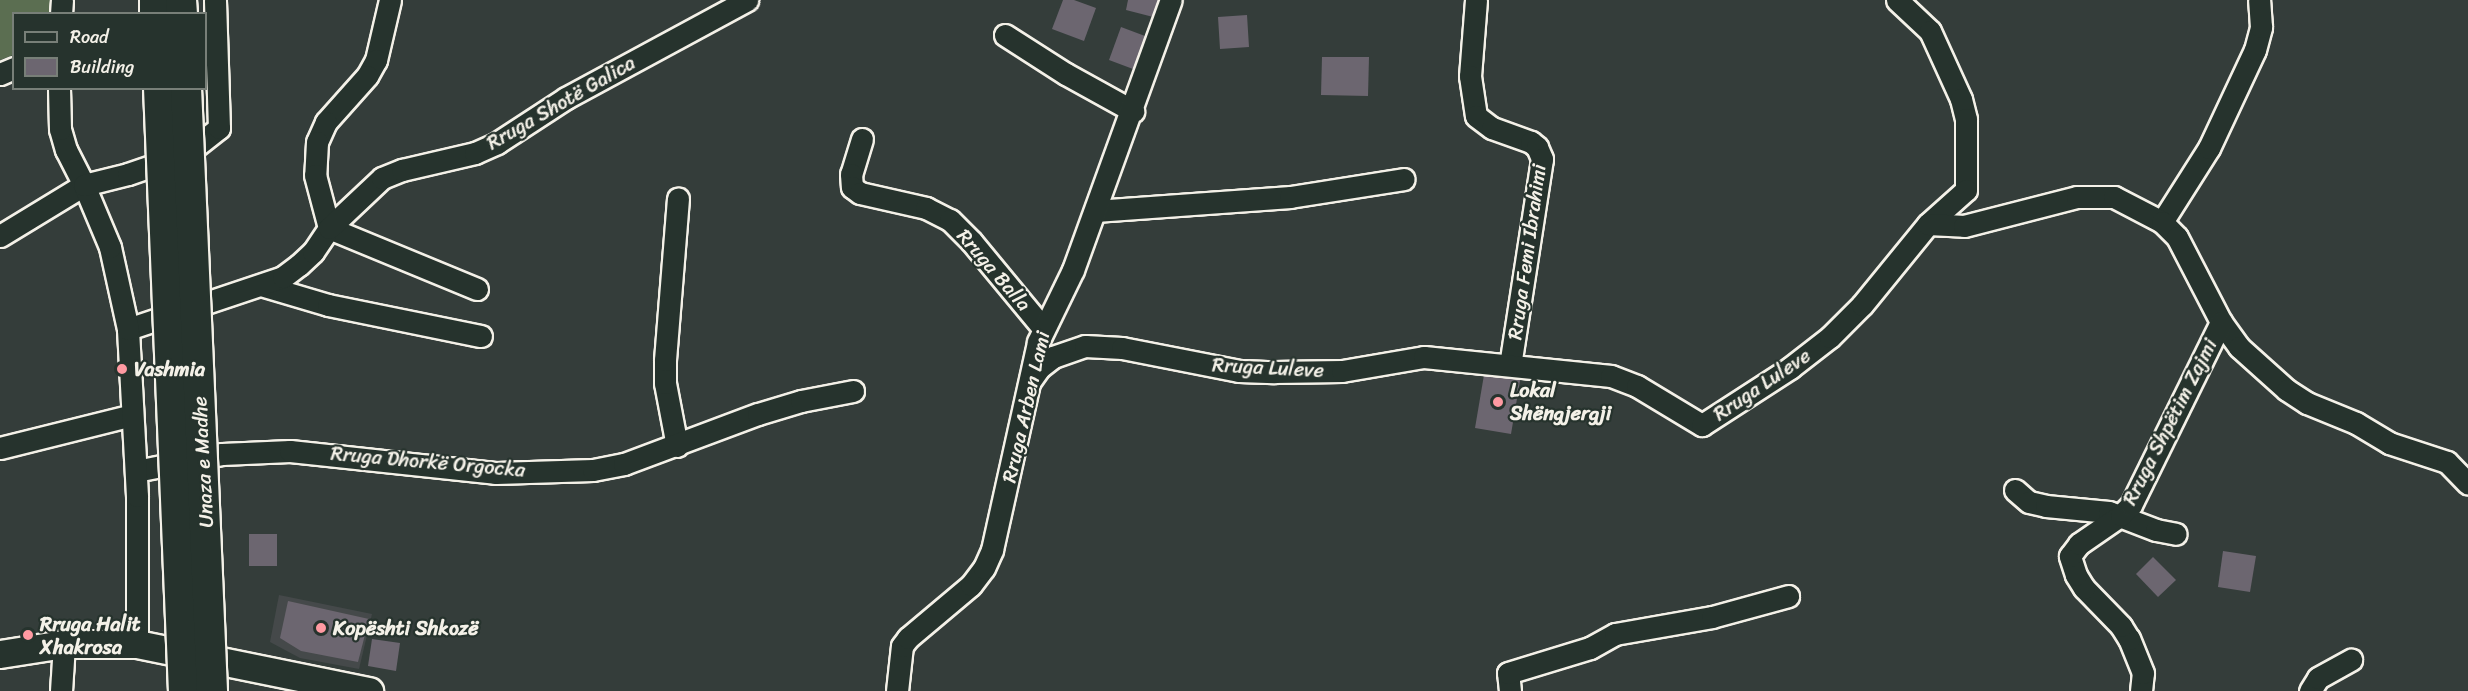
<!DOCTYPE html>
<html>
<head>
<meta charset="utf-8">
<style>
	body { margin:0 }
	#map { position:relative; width:2468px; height:691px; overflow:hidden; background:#343d3a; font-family:Sriracha,sans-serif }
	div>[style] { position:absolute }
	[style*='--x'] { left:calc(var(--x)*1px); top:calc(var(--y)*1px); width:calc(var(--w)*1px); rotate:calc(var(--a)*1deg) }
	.built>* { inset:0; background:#45494a }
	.green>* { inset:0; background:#5b6e51 }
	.building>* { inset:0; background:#6c6670 }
	.roads { filter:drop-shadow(2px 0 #f4f1e8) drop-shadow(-2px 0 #f4f1e8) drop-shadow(0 2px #f4f1e8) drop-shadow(0 -2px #f4f1e8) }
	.minor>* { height:21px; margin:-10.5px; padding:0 10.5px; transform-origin:10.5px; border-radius:10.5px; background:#26332d }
	.major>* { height:27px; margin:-13.5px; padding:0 13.5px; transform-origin:13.5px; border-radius:13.5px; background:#26332d }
	.highway>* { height:30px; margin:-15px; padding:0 15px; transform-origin:15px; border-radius:15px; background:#26332d }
	.bridges { filter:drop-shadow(2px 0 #f4f1e8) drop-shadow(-2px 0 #f4f1e8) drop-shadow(0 2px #f4f1e8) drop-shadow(0 -2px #f4f1e8) }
	.highway-bridge>* { height:30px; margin:-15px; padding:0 15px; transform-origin:15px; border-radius:15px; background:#26332d }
	.dots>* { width:16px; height:16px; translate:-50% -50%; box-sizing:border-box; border:3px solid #26332d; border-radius:50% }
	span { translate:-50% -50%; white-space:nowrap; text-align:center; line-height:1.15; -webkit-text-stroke:4.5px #26332d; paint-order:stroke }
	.street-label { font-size:20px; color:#f4f1e8 }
	.poi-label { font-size:20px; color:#f4f1e8; font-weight:700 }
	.left { translate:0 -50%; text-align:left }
	.legend { position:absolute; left:12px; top:12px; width:195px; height:78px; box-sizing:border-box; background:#26332d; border:2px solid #787f78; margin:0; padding:8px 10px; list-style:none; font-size:18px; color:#f4f1e8 }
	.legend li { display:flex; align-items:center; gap:12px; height:30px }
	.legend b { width:30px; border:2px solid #787f78 }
</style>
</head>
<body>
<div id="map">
	<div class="built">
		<i style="clip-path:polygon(279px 595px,372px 614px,359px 669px,300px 658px,270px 642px)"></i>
	</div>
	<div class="green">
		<i style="clip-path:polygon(0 0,51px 0,51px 13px,14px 14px,13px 55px,0 60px)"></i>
	</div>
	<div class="building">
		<i style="clip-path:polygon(1063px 0,1074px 0,1096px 8px,1084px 41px,1052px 29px)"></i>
		<i style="clip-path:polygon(1128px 0,1166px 0,1161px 19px,1126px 10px)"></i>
		<i style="clip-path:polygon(1247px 15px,1249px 47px,1220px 49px,1218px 17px)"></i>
		<i style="clip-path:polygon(1121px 27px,1153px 39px,1141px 72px,1109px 60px)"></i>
		<i style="clip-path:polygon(1322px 57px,1369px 57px,1368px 96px,1321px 95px)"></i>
		<i style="clip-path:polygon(1485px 369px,1521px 375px,1511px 434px,1475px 428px)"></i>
		<i style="clip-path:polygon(249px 534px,277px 534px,277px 566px,249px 566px)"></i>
		<i style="clip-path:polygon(2223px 551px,2256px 556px,2250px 592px,2218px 587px)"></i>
		<i style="clip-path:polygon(2153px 557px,2176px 580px,2158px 597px,2136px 574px)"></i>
		<i style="clip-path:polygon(288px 601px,369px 619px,358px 662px,301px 651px,280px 638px)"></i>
		<i style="clip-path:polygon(372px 639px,400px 643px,396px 671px,368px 666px)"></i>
	</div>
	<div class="roads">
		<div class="minor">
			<i style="--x:390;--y:0;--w:62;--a:103.1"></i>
			<i style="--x:376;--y:60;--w:18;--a:119"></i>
			<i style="--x:367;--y:76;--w:62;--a:131.7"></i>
			<i style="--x:326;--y:122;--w:22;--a:114"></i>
			<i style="--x:317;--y:142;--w:33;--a:93"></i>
			<i style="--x:315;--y:175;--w:55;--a:75.2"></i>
			<i style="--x:329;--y:228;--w:160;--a:22.4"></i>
			<i style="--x:1476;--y:0;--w:76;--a:94.5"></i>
			<i style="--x:1470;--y:76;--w:40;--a:81.5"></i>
			<i style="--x:1476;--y:116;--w:20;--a:37"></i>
			<i style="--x:1492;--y:128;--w:41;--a:19.7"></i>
			<i style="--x:1531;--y:142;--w:8;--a:40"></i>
			<i style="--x:1537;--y:147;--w:13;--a:67"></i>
			<i style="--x:1542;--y:159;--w:208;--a:98.8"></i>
			<i style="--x:1897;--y:0;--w:45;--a:43.2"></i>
			<i style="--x:1930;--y:31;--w:75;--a:65.5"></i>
			<i style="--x:1961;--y:99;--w:21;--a:76"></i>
			<i style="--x:1966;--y:119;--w:71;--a:90"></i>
			<i style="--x:1966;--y:190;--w:51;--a:138.2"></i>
			<i style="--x:61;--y:14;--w:14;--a:-86"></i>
			<i style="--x:1005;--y:35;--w:72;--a:32.6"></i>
			<i style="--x:1066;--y:74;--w:77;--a:28.9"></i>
			<i style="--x:0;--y:74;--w:15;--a:-23"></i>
			<i style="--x:862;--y:139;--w:37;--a:107"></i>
			<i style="--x:851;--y:174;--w:13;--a:86"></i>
			<i style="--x:852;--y:187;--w:10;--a:37"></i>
			<i style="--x:860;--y:193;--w:68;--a:12.8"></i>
			<i style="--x:926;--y:208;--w:27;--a:27"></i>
			<i style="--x:950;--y:220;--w:30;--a:45"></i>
			<i style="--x:971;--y:241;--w:113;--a:50.4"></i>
			<i style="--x:1095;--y:211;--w:196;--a:-4.1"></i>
			<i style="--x:1290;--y:197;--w:115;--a:-9"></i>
			<i style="--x:2162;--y:222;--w:88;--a:-57.6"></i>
			<i style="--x:2209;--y:148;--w:108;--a:-64.9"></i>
			<i style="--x:2255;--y:50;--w:24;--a:-75"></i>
			<i style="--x:2261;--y:27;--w:27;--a:-94"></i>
			<i style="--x:0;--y:236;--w:98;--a:-31.3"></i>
			<i style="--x:84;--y:185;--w:39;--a:-117"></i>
			<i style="--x:66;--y:150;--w:22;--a:-106"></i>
			<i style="--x:60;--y:129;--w:41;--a:-91.4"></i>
			<i style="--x:264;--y:286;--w:67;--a:16.5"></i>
			<i style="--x:328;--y:305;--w:156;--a:11.5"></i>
			<i style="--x:128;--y:329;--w:163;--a:-18.5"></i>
			<i style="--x:283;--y:277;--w:20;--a:-37"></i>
			<i style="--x:299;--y:265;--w:19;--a:-43"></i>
			<i style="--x:313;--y:252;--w:29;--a:-56"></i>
			<i style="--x:329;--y:228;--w:73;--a:-43.3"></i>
			<i style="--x:382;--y:178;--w:22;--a:-22"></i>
			<i style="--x:402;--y:170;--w:75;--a:-13.1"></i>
			<i style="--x:475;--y:153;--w:24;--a:-24"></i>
			<i style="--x:497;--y:143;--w:82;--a:-33.1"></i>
			<i style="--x:566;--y:98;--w:206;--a:-28.4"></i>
			<i style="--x:1030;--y:381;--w:16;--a:-55"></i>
			<i style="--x:1039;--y:368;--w:18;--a:-38"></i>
			<i style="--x:1053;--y:357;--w:34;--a:-19"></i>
			<i style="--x:1085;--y:346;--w:37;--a:3"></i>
			<i style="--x:1122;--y:348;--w:119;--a:11.1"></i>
			<i style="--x:1239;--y:371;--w:35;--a:2"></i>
			<i style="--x:1274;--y:372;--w:68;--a:-0.8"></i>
			<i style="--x:1342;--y:371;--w:83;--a:-9.7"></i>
			<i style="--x:1424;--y:357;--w:188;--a:5.8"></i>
			<i style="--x:1611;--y:376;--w:28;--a:21"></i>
			<i style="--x:1637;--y:386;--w:76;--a:31"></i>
			<i style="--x:1702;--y:425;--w:105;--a:-32.9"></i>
			<i style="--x:1790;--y:368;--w:51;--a:-37.8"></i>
			<i style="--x:1830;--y:337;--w:45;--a:-45"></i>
			<i style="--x:1862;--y:305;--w:104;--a:-50.8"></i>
			<i style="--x:1928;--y:224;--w:36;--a:3"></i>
			<i style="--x:1964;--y:226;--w:117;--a:-14.4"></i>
			<i style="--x:2077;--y:197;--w:37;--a:0"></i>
			<i style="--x:2114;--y:197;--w:54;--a:27.5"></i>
			<i style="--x:2162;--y:222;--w:21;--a:45"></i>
			<i style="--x:2177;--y:237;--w:96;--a:62.6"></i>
			<i style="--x:2221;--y:322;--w:31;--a:54"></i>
			<i style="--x:2239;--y:347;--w:64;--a:41.9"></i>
			<i style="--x:2287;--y:390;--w:24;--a:33"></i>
			<i style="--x:2307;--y:403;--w:53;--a:22.2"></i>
			<i style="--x:2356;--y:423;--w:39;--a:31"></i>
			<i style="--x:2389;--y:443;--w:61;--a:18.1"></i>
			<i style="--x:2447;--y:462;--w:30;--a:46"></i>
			<i style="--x:677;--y:446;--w:64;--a:-100.8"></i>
			<i style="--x:665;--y:383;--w:23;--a:-90"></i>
			<i style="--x:665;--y:360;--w:162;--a:-85.4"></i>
			<i style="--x:0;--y:448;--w:136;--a:-14"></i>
			<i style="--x:136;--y:471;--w:88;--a:-11.2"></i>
			<i style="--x:222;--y:454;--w:68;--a:-2.5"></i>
			<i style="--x:290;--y:451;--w:206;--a:6.1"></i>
			<i style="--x:495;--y:473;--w:98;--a:-1.8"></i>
			<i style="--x:593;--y:470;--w:32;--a:-11"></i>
			<i style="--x:624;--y:464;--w:143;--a:-20.5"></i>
			<i style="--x:758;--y:414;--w:45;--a:-16.8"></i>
			<i style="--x:801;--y:401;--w:53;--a:-10.9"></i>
			<i style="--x:2015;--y:490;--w:18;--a:41"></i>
			<i style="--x:2029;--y:502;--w:17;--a:13"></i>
			<i style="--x:2046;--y:506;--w:63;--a:5.4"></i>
			<i style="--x:2109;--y:512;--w:50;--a:21"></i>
			<i style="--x:2156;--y:530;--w:20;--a:11"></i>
			<i style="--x:137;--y:644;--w:148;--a:-90"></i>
			<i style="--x:137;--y:496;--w:167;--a:-93.1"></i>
			<i style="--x:128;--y:329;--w:84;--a:-102.4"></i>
			<i style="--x:110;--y:247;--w:67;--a:-112.8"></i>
			<i style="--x:84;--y:185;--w:45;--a:-14"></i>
			<i style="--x:128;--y:174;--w:61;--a:-19"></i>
			<i style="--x:186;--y:154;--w:42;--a:-38.2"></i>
			<i style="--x:219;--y:128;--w:128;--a:-91.8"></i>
			<i style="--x:61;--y:691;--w:47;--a:-86.3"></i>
			<i style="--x:897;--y:691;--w:45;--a:-83.7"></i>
			<i style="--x:902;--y:646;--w:10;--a:-53"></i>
			<i style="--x:908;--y:638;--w:82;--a:-40.1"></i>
			<i style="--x:971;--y:585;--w:21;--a:-53"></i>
			<i style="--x:984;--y:568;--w:20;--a:-66"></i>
			<i style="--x:992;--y:550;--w:213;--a:-77.5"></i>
			<i style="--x:1038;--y:342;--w:80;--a:-64.1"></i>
			<i style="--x:1073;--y:270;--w:287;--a:-70.1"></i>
			<i style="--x:1510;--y:691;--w:18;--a:-96"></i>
			<i style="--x:1508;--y:673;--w:86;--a:-17"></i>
			<i style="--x:1590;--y:648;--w:29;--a:-29"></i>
			<i style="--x:1615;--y:634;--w:98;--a:-9.9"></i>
			<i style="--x:1712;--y:617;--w:79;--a:-15.4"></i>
			<i style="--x:2141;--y:691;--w:18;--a:-84"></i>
			<i style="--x:2143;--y:673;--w:37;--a:-112"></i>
			<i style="--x:2129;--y:639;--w:15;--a:-122"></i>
			<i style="--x:2121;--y:626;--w:53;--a:-134.2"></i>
			<i style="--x:2084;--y:588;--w:15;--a:-122"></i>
			<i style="--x:2076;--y:575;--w:20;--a:-108"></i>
			<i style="--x:2070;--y:556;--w:15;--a:-53"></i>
			<i style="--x:2079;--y:544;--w:51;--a:-34.6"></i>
			<i style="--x:2121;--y:515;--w:14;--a:-45"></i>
			<i style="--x:2131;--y:505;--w:204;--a:-63.8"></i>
			<i style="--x:2310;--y:691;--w:15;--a:-58"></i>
			<i style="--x:2318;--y:678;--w:38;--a:-29"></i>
		</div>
		<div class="major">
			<i style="--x:0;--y:654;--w:65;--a:-8.9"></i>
			<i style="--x:64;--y:644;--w:73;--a:0"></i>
			<i style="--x:137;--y:644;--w:237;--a:11.5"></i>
		</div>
		<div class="highway">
			<i style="--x:155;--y:0;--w:14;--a:90"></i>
			<i style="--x:181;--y:0;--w:14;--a:86"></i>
		</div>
	</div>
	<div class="bridges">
		<div class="highway-bridge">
			<i style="--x:159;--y:88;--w:604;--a:87.63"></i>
			<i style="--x:186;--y:88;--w:604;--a:87.53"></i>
		</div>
	</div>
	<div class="dots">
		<i style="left:122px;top:369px;background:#ff9aa2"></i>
		<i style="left:1498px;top:402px;background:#ff9aa2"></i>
		<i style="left:321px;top:628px;background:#ff9aa2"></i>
		<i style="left:28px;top:635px;background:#ff9aa2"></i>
	</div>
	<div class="street-label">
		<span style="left:561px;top:103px;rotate:-30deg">Rruga Shotë Galica</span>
		<span style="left:1527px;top:252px;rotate:-82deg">Rruga Femi Ibrahimi</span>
		<span style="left:994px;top:270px;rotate:49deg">Rruga Balla</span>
		<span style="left:1268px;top:368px;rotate:3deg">Rruga Luleve</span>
		<span style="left:1762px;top:385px;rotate:-34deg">Rruga Luleve</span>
		<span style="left:1026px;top:407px;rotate:-77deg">Rruga Arben Lami</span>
		<span style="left:2170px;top:422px;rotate:-63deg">Rruga Shpëtim Zajmi</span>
		<span style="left:203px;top:462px;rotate:-93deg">Unaza e Madhe</span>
		<span style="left:428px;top:462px;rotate:5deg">Rruga Dhorkë Orgocka</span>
	</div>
	<div class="poi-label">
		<span class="left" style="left:134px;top:369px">Vashmia</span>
		<span class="left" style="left:1510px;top:402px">Lokal<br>Shëngjergji</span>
		<span class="left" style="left:40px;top:636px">Rruga Halit<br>Xhakrosa</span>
		<span class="left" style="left:333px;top:628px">Kopështi Shkozë</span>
	</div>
	<ul class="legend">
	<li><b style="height:8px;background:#26332d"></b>Road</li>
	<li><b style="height:16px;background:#6c6670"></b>Building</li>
	</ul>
</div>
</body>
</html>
